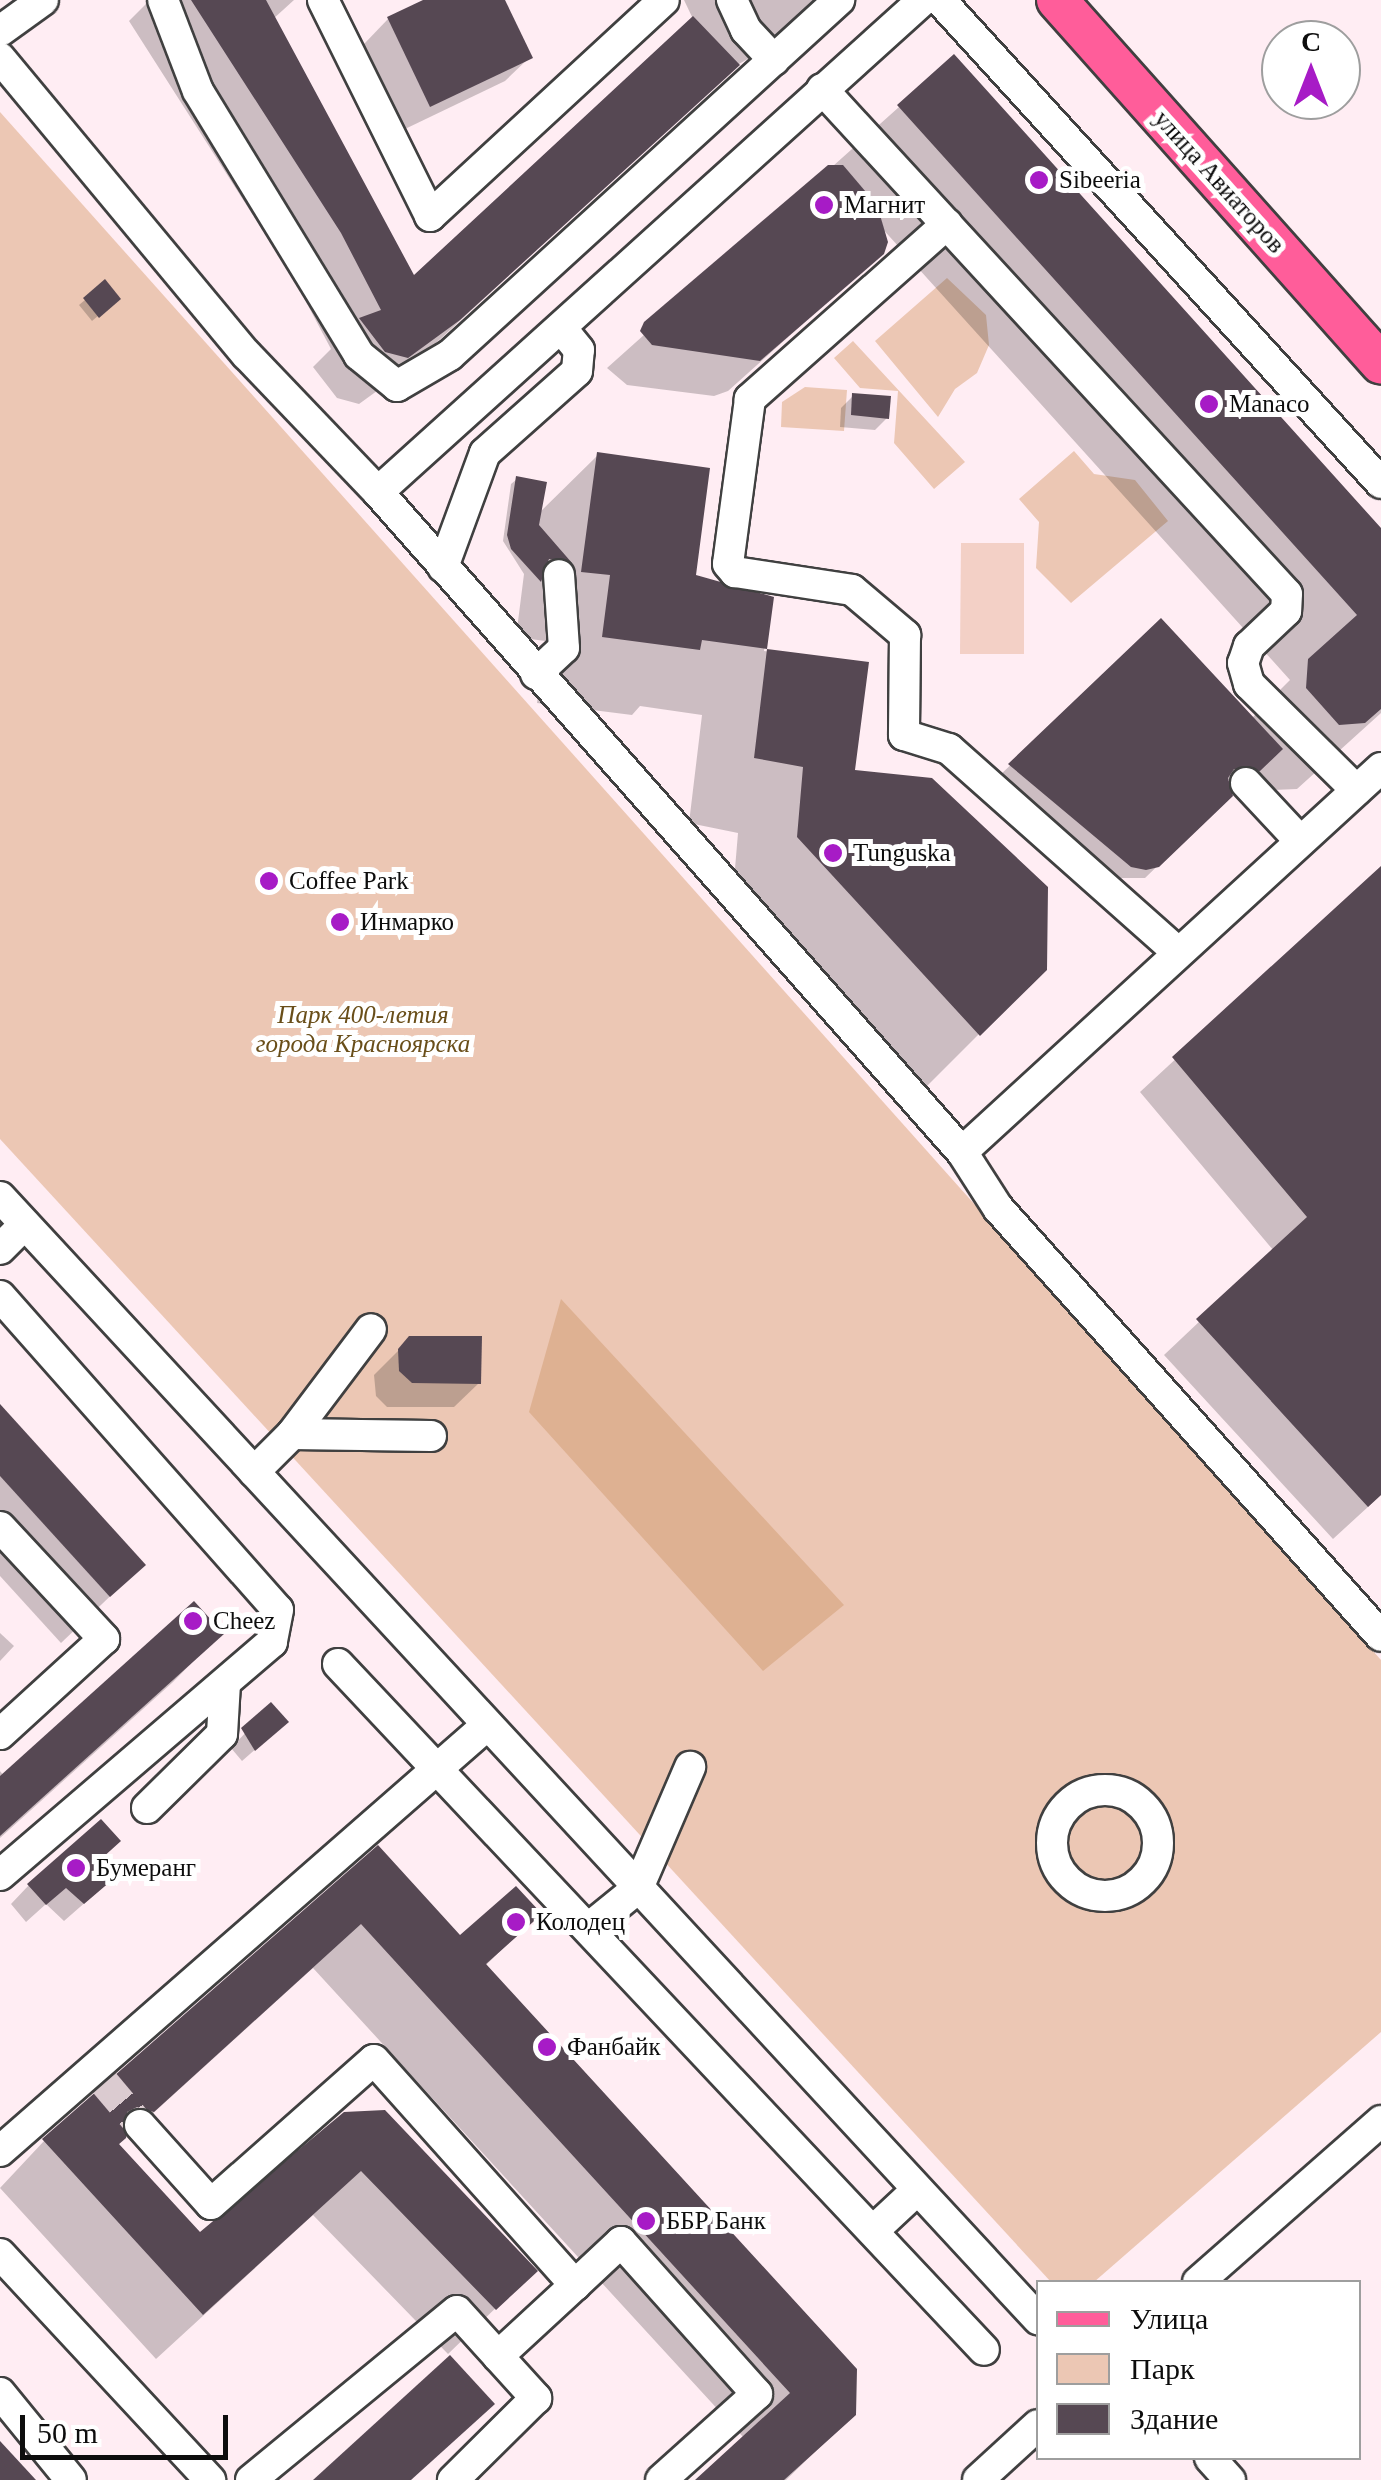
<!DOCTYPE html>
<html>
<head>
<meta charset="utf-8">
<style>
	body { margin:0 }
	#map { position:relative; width:1381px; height:2480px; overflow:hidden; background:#ffedf3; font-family:"Times New Roman",serif }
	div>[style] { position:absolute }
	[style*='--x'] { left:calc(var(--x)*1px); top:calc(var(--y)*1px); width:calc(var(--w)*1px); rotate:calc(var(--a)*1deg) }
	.green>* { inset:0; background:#ecc7b4 }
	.forest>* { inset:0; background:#deb192 }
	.pitch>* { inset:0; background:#f3d0c6 }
	.shadow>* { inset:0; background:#0003 }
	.building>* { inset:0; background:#564853 }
	.minor-tunnel>* { height:30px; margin-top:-15px; transform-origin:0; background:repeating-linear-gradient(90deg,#dbcbd0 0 30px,transparent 0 45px) }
	.roads { filter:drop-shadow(2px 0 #404040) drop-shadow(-2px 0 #404040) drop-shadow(0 2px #404040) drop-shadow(0 -2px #404040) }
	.minor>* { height:30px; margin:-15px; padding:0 15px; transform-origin:15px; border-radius:15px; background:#fff }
	.minor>.ring { margin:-15px; padding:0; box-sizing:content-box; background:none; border:30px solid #fff; border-radius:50% }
	.major>* { height:40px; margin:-20px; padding:0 20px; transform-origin:20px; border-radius:20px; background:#ff5d9a }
	.dots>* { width:28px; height:28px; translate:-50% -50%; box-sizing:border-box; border:5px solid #fff; border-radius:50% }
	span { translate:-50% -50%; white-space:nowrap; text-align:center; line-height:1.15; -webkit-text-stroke:10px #fff; paint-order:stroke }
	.poi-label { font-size:25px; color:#0d0d0d }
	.left { translate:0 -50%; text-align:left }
	.street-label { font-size:25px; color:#0d0d0d }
	.park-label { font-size:25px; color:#694e19; font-style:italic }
	.legend { position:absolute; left:1036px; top:2280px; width:325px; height:180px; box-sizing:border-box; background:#fff; border:2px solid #9e9e9e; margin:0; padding:12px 18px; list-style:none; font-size:30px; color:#0d0d0d }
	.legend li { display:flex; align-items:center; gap:20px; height:50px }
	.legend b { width:50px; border:2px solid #9e9e9e }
	.north { position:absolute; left:1261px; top:20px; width:100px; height:100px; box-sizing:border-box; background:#fff; border:2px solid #9e9e9e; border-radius:50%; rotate:0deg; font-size:28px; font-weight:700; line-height:40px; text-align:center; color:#0d0d0d }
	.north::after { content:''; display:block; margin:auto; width:35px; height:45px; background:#a71bc6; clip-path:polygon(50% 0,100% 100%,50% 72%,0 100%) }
	.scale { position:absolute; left:20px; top:2415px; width:208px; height:45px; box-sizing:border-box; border:5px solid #0d0d0d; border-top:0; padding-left:12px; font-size:30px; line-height:35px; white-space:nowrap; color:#0d0d0d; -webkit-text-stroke:8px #fff; paint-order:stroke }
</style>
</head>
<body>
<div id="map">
	<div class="green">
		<i style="clip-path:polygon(0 112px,1381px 1660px,1381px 2032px,1094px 2282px,1051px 2282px,0 1139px)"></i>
		<i style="clip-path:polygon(947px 278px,986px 315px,989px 345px,977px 373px,955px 389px,938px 417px,875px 341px)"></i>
		<i style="clip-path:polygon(853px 341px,965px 462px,934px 489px,894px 443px,898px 391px,860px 388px,834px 358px)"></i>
		<i style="clip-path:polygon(805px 387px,847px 390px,844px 431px,781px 427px,782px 402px)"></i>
		<i style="clip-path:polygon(1074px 451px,1094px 474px,1135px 480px,1168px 521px,1071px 603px,1036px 568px,1039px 522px,1019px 499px)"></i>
	</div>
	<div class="forest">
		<i style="clip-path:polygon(561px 1299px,844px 1605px,763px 1671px,529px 1412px)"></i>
	</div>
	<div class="pitch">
		<i style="clip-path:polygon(961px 543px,1024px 543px,1024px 654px,960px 654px)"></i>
	</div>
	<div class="shadow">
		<i style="clip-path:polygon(150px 0,294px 0,272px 20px,413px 279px,693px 19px,684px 0,820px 0,781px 39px,734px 67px,410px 367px,359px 404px,337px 398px,313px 367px,331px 349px,295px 281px,129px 21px)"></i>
		<i style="clip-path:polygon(429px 0,502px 0,530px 57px,505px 81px,405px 129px,364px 44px,388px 19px)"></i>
		<i style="clip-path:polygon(899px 107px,1381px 532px,1381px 713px,1297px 789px,1273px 790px,1256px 772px,1246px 781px,1226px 780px,1230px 796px,1145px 878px,1118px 878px,998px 777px,1161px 622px,1251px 719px,1290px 680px,880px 226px,885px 250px,728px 391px,714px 396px,627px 385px,607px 368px)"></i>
		<i style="clip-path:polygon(105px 283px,118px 299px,92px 321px,79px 305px)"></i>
		<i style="clip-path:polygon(853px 396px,887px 418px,875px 430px,840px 427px,841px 408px)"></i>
		<i style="clip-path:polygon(598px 455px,693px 577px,771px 599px,764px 651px,867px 664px,852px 772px,1044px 969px,912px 1101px,732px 904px,738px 833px,689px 823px,702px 715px,640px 706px,632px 715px,537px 703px,545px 641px,516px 637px,524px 574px,503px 541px,511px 484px,517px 479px,538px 514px)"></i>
		<i style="clip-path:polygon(1381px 869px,1381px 1495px,1333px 1539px,1164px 1355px,1274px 1251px,1140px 1092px)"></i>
		<i style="clip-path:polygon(410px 1339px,479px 1383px,454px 1407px,387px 1407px,376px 1396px,374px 1375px)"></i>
		<i style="clip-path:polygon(0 1407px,143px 1565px,61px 1643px,0 1576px)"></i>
		<i style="clip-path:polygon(0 1633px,14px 1646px,0 1661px)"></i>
		<i style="clip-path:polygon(220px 1634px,173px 1682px,0 1838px,0 1771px,4px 1776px)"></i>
		<i style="clip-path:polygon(271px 1706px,273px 1734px,242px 1761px,231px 1748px)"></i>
		<i style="clip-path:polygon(378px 1849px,460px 1939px,538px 1914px,485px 1966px,854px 2414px,786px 2480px,699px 2480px,744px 2438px,313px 1968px,117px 2146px,199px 2236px,345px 2114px,534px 2271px,448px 2354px,313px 2215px,156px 2359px,0 2188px,44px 2141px)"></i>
		<i style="clip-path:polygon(99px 1860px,96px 1893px,64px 1921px,46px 1904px,26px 1922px,11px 1904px,29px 1885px)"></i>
	</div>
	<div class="building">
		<i style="clip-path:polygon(191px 0,266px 0,414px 275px,693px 16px,740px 65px,460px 320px,408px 358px,385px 352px,359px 318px,381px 310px,341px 233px)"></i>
		<i style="clip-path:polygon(423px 0,505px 0,533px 58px,430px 107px,387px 17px)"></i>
		<i style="clip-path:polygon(954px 54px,1381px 528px,1381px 709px,1365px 723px,1339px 725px,1306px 688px,1308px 659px,1357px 615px,897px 105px)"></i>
		<i style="clip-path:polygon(828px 165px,843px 165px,877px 205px,888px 242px,884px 254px,760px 361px,652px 345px,640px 331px,644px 322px)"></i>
		<i style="clip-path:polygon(105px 279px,121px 299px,99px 318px,83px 298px)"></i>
		<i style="clip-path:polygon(852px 393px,891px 396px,889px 419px,851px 415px)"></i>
		<i style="clip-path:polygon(597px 452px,710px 468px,696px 575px,774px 597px,767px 649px,702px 640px,700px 650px,602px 637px,610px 575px,581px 572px)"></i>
		<i style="clip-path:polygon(516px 476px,547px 482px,539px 525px,572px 563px,549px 559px,541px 582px,511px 549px,507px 535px)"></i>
		<i style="clip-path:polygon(1161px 618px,1283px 749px,1260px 771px,1234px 769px,1228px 778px,1233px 796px,1159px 867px,1146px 870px,1131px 867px,1008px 764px)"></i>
		<i style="clip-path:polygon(767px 649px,869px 662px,855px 770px,932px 778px,1048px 887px,1047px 970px,980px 1036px,797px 837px,803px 767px,754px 758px)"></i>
		<i style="clip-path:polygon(1381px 866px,1381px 1495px,1368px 1507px,1196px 1319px,1307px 1217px,1172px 1057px)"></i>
		<i style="clip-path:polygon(409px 1336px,482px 1336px,481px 1384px,412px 1383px,399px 1371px,398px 1349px)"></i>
		<i style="clip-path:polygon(0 1404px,146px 1565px,110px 1597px,0 1476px)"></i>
		<i style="clip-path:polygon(194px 1601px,224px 1634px,0 1836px,0 1776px)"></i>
		<i style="clip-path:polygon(271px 1702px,289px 1722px,255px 1751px,241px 1728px)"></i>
		<i style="clip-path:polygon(101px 1819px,121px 1841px,101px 1859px,118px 1875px,84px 1904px,66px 1888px,46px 1905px,27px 1884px)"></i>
		<i style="clip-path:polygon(378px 1845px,460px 1935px,516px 1886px,542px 1914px,486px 1964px,857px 2369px,856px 2415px,784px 2480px,695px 2480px,790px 2393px,361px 1924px,154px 2112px,137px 2107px,127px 2112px,126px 2138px,119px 2144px,200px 2232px,344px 2112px,385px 2110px,538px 2271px,496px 2310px,361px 2171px,203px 2315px,42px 2139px)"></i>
		<i style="clip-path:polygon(450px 2355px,495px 2404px,411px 2480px,313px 2480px)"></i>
		<i style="clip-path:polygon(0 2441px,36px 2480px,0 2480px)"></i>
	</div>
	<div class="minor-tunnel">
		<i style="--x:102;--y:2080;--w:59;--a:49.8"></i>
	</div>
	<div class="roads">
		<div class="minor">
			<i style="--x:163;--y:0;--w:97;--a:69"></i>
			<i style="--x:198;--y:91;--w:309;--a:58.6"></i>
			<i style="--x:359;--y:355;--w:49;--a:39.2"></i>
			<i style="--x:397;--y:386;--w:61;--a:-30.3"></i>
			<i style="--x:450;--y:355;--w:527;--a:-42.38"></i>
			<i style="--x:323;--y:0;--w:241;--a:63.6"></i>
			<i style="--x:430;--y:216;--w:318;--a:-42.7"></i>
			<i style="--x:732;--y:0;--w:33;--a:65"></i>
			<i style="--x:746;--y:30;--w:41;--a:47"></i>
			<i style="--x:940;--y:0;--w:654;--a:47.6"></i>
			<i style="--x:0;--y:31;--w:53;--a:-35.8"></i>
			<i style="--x:0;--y:58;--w:386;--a:50.3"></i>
			<i style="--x:247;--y:355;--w:190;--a:46.3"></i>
			<i style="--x:378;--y:492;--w:881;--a:48.5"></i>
			<i style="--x:822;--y:89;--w:686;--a:47.36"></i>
			<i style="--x:1287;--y:594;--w:17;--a:93"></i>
			<i style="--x:1286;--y:611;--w:51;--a:136.6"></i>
			<i style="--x:1249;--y:646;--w:18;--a:109"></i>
			<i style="--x:1243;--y:663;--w:22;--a:74"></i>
			<i style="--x:1249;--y:684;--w:151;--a:44.7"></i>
			<i style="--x:947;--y:224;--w:264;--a:138.4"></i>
			<i style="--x:750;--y:399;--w:166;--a:97.6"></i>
			<i style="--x:728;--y:564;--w:11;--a:49"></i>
			<i style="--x:735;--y:572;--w:118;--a:8.7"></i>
			<i style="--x:852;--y:590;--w:70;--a:40.3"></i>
			<i style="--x:905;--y:635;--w:100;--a:90.6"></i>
			<i style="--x:904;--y:735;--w:47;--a:17.3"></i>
			<i style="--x:949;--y:749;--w:306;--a:41.6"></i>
			<i style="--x:378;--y:492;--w:734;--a:-42.07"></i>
			<i style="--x:443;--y:567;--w:121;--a:-69.8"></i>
			<i style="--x:485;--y:453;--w:123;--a:-41.7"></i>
			<i style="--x:577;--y:371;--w:21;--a:-85"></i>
			<i style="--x:579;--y:350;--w:27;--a:-129"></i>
			<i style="--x:536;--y:674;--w:38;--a:-43"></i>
			<i style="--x:564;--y:648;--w:73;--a:-93.9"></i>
			<i style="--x:1381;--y:768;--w:568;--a:137.5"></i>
			<i style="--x:962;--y:1152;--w:67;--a:57.3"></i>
			<i style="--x:998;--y:1208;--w:574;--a:48.18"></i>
			<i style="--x:1246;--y:783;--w:79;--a:47"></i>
			<i style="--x:0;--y:1197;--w:1529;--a:47.23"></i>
			<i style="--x:0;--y:1249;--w:35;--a:-45"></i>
			<i style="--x:0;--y:1296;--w:419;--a:48.5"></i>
			<i style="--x:278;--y:1610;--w:33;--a:101"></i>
			<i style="--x:272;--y:1642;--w:358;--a:139.4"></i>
			<i style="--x:292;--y:1434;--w:139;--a:0.8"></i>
			<i style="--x:254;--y:1472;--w:54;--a:-45"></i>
			<i style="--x:292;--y:1434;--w:131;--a:-53"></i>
			<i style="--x:0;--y:1527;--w:153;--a:47.1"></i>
			<i style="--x:104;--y:1639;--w:141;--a:137.6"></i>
			<i style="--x:338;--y:1664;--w:942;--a:46.72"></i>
			<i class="ring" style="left:1052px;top:1790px;width:76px;height:76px"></i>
			<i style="--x:147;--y:1808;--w:105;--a:-44.6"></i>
			<i style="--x:222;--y:1734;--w:50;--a:-86.6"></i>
			<i style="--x:590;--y:1927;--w:62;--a:-39.1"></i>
			<i style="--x:638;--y:1888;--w:132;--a:-66.7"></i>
			<i style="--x:140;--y:2125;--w:106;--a:48.1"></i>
			<i style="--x:211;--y:2204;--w:217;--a:-41.5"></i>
			<i style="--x:374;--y:2060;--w:302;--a:48.2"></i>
			<i style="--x:575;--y:2285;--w:105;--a:137.3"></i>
			<i style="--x:0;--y:2151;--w:646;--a:-41.17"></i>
			<i style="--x:873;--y:2231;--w:60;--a:-43"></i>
			<i style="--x:0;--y:2254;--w:309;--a:47.1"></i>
			<i style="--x:1198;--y:2282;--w:244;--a:-41.3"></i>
			<i style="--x:575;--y:2285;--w:63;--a:-43.1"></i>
			<i style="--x:621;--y:2242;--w:204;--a:48.2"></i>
			<i style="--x:757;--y:2394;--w:129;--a:138.1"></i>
			<i style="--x:0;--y:2393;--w:112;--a:50.8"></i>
			<i style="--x:1210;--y:2458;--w:30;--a:48"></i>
			<i style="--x:251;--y:2480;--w:266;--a:-39.4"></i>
			<i style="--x:457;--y:2311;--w:118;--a:47.8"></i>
			<i style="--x:536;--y:2398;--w:117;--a:135.3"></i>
			<i style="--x:978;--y:2480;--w:81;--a:-42.5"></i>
		</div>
		<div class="major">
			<i style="--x:1057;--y:0;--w:487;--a:48.3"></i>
		</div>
	</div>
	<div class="dots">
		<i style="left:1039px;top:180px;background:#a71bc6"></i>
		<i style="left:824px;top:205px;background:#a71bc6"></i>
		<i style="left:1209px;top:404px;background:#a71bc6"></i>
		<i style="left:833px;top:853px;background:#a71bc6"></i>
		<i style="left:269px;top:881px;background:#a71bc6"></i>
		<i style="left:340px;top:922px;background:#a71bc6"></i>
		<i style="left:193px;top:1621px;background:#a71bc6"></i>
		<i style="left:76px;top:1868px;background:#a71bc6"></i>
		<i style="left:516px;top:1922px;background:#a71bc6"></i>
		<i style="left:547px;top:2047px;background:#a71bc6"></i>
		<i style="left:646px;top:2221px;background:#a71bc6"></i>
	</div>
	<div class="poi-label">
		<span class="left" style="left:1059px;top:180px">Sibeeria</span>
		<span class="left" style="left:844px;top:205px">Магнит</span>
		<span class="left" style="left:1229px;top:404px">Manaco</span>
		<span class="left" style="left:853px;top:853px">Tunguska</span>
		<span class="left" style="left:289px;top:881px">Coffee Park</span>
		<span class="left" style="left:360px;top:922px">Инмарко</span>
		<span class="left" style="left:213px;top:1621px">Cheez</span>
		<span class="left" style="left:96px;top:1868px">Бумеранг</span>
		<span class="left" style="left:536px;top:1922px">Колодец</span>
		<span class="left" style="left:567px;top:2047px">Фанбайк</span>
		<span class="left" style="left:666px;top:2221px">ББР Банк</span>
	</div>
	<div class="street-label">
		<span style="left:1219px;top:182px;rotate:48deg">улица Авиаторов</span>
	</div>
	<div class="park-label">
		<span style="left:363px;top:1030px">Парк 400-летия<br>города Красноярска</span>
	</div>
	<ul class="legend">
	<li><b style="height:12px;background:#ff5d9a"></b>Улица</li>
	<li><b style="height:28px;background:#ecc7b4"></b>Парк</li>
	<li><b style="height:28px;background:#564853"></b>Здание</li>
	</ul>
	<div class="north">С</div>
	<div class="scale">50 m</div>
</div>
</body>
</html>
